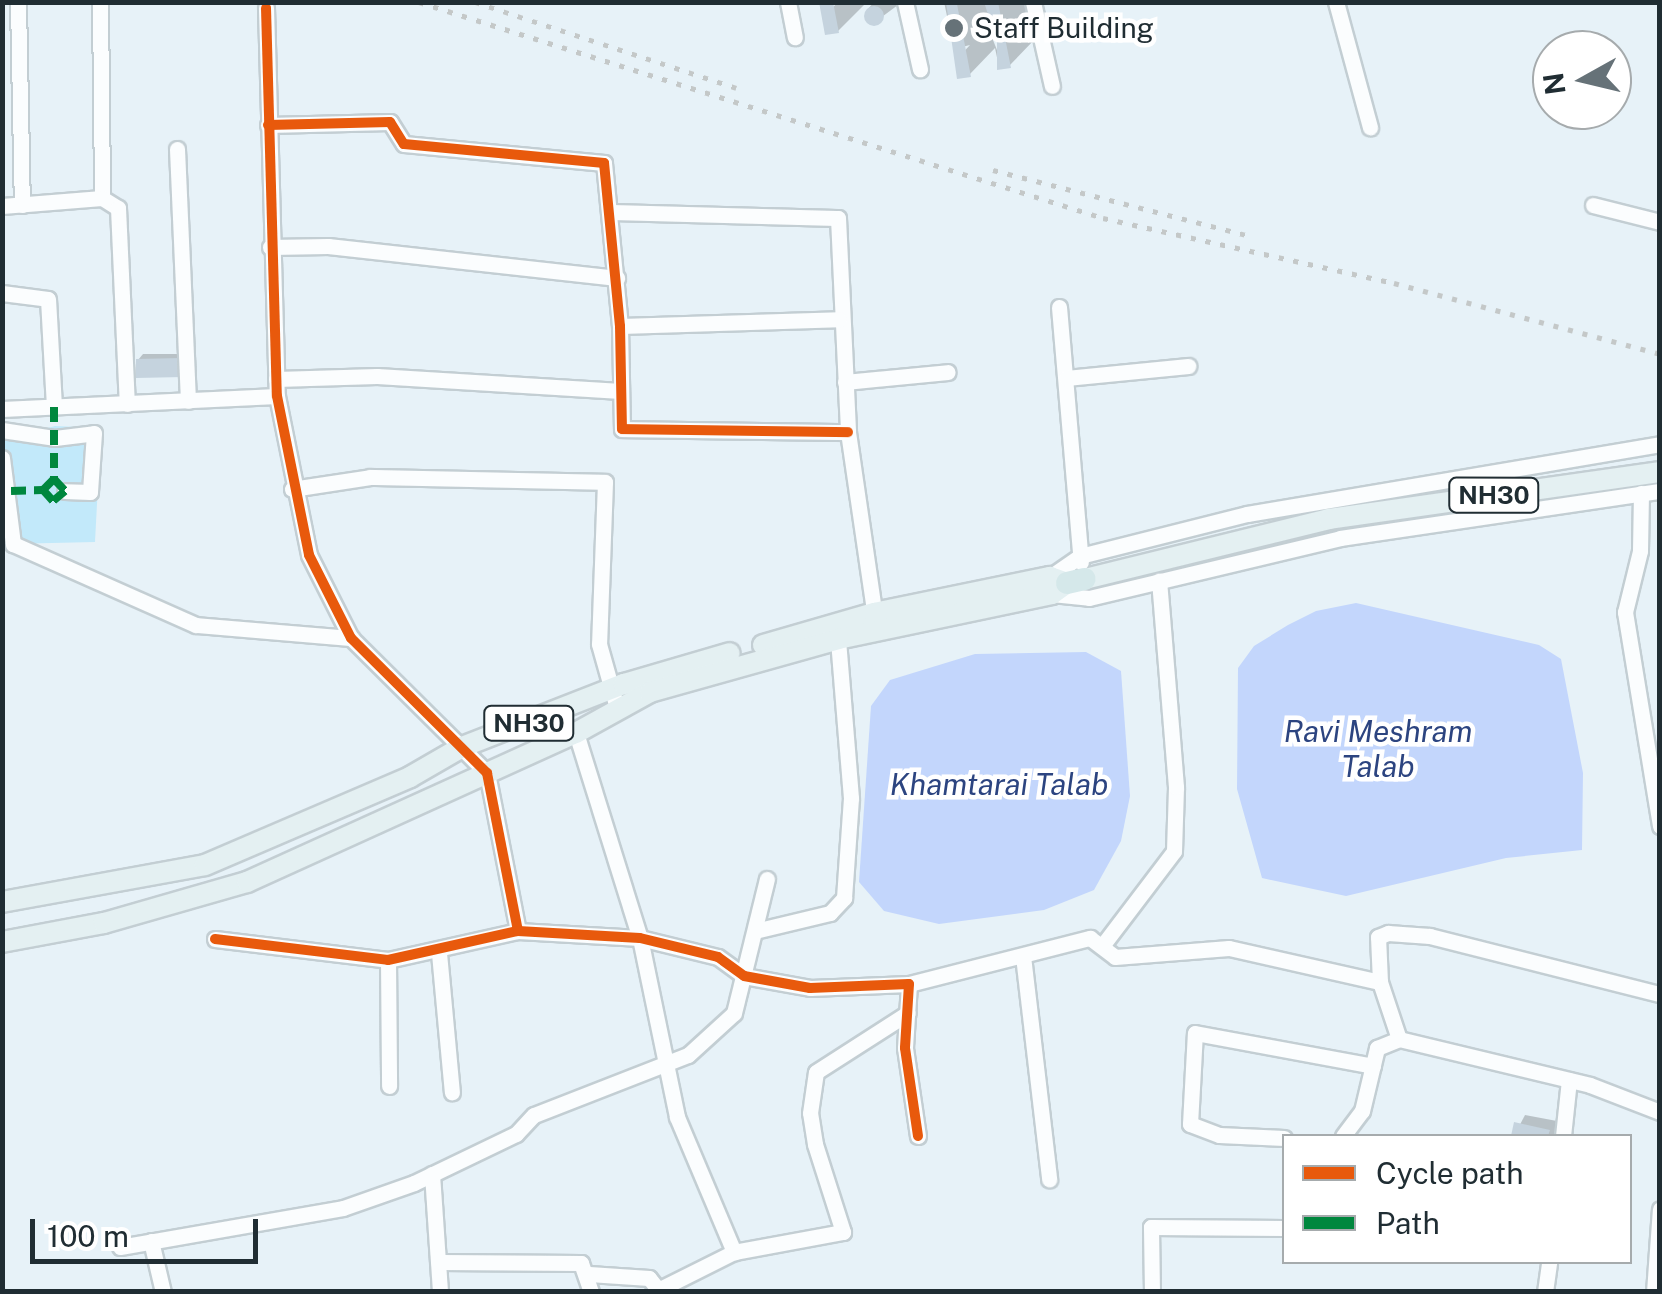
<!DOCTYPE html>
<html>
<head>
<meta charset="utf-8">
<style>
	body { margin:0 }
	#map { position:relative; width:1662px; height:1294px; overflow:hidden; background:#e7f2f8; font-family:"Public Sans",sans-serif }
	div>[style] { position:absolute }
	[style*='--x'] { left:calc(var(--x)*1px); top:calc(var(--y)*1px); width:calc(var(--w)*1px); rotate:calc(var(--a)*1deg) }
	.green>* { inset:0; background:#c2e9fa }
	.water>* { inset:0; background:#c3d6fc }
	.shadow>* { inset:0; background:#0003 }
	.building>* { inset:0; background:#c5d3de }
	.round { border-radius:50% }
	.roads { filter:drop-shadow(2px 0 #c3ced3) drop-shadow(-2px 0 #c3ced3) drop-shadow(0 2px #c3ced3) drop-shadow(0 -2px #c3ced3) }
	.minor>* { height:15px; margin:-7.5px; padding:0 7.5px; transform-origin:7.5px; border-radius:7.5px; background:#fbfdfe }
	.major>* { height:20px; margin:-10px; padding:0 10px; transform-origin:10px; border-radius:10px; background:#e4f0f2 }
	.highway>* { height:22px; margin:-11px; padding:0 11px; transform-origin:11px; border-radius:11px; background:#d5e8ea }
	.rail>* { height:5px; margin-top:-2.5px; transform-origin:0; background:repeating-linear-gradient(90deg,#c4c8c8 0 5px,transparent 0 15px) }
	.quiet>* { height:8px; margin-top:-4px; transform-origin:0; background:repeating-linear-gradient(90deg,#00873e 0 15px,transparent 0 23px) }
	.cycleway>* { height:10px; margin:-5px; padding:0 5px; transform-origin:5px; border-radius:5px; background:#e8590c }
	.dots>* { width:28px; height:28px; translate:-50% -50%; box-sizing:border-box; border:5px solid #fff; border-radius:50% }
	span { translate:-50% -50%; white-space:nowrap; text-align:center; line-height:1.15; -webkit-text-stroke:9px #fff; paint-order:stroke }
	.shield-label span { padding:2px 8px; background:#fff; border:2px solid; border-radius:8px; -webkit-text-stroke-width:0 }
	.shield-label { font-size:25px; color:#202d33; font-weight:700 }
	.poi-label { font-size:28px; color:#202d33 }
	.left { translate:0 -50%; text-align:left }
	.water-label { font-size:30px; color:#2c4480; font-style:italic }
	.frame { position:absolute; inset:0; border:5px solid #202d33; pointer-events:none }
	.legend { position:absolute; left:1282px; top:1134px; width:350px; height:130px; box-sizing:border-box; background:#fff; border:2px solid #a6abad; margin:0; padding:12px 18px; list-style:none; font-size:30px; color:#202d33 }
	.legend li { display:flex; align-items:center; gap:20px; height:50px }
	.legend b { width:50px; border:2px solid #a6abad }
	.north { position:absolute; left:1532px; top:30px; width:100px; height:100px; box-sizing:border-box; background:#fff; border:2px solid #a6abad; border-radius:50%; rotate:262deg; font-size:28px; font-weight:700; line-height:40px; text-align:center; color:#202d33 }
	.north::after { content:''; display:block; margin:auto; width:35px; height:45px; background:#667278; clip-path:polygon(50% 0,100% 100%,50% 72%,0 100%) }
	.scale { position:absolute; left:30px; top:1219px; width:228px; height:45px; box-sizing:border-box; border:5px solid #202d33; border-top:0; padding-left:12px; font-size:30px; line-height:35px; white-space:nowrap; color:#202d33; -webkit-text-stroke:8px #fff; paint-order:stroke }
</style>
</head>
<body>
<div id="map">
	<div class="green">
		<i style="clip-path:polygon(55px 426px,101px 428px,95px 542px,9px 544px,2px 440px)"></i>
	</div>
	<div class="water">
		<i style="clip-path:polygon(1356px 603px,1539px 645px,1561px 659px,1583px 773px,1582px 850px,1506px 858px,1346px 896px,1262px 878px,1237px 789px,1238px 668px,1254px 646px,1288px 625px,1316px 611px)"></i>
		<i style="clip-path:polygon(1086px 652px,1121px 671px,1130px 796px,1121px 841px,1094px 890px,1044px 910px,939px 924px,884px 911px,859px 882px,871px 706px,890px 680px,975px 654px)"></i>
	</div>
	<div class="shadow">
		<i style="clip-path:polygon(838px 2px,865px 4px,838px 31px,824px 17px)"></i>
		<i style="clip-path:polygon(874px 2px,902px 2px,871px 25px,868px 9px)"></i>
		<i style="clip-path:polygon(evenodd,944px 2px,1029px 2px,1031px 11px,1017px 25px,1034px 23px,1036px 38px,1010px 65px,999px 67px,995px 48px,970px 74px,956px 60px,970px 45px,954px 49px,944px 2px,990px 21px,992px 32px,977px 34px,990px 21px,944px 2px,1010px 37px,997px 50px,993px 40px,1010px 37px)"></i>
		<i style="clip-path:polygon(143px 354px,187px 354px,187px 369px,138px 360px)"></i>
		<i style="clip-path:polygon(1525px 1115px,1557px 1121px,1554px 1136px,1514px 1136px)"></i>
	</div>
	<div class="building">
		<i style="clip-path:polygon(819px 2px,833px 2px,839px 33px,825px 35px)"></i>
		<i style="clip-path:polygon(946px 2px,957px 4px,971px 77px,957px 79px)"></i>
		<i style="clip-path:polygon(984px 2px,998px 2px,1011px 68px,997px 70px,997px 42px)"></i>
		<i class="round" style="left:864px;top:6px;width:20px;height:20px"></i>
		<i style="clip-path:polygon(182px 358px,183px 377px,136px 378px,136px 359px)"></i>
		<i style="clip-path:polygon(1514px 1122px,1550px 1130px,1548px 1136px,1511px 1136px)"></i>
	</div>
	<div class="roads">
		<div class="minor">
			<i style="--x:18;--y:2;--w:203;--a:88.9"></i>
			<i style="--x:100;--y:2;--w:196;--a:89.4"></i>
			<i style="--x:788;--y:2;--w:36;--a:79"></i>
			<i style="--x:905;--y:2;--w:69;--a:77.4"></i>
			<i style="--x:1033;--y:2;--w:86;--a:77.3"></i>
			<i style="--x:1336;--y:2;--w:130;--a:74.8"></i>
			<i style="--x:266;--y:8;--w:388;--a:88.4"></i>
			<i style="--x:277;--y:396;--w:162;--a:78.6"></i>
			<i style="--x:309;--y:555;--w:93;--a:63.2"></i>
			<i style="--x:351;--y:638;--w:192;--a:44.8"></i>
			<i style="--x:487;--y:773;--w:161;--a:78.9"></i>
			<i style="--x:268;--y:125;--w:122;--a:-1.4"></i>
			<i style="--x:390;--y:122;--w:26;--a:58"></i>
			<i style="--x:404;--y:144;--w:201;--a:5.4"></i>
			<i style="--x:604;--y:163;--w:164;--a:84.4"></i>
			<i style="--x:620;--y:326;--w:103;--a:88.9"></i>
			<i style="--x:622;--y:429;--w:226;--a:0.8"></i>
			<i style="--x:177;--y:149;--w:252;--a:87.5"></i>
			<i style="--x:1593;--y:205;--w:69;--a:14.2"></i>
			<i style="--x:2;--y:206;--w:100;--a:-4.6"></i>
			<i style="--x:102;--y:198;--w:19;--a:32"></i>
			<i style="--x:118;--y:208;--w:196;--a:87.4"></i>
			<i style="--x:610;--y:212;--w:228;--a:1.5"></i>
			<i style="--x:838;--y:218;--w:214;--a:87.3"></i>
			<i style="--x:848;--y:432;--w:193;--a:81.7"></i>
			<i style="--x:270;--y:247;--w:58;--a:-1"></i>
			<i style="--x:328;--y:246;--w:291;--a:6.3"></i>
			<i style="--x:2;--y:293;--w:46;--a:7.4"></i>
			<i style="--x:48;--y:299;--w:108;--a:86.8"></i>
			<i style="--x:1059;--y:307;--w:256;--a:85.1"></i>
			<i style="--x:620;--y:326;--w:219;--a:-1.8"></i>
			<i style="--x:1066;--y:378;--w:123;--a:-5.6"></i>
			<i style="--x:276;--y:379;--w:101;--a:-1.7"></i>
			<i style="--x:377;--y:376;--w:244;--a:3.5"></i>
			<i style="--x:845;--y:382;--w:103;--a:-5.5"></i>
			<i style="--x:2;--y:409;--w:275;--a:-2.7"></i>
			<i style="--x:2;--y:430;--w:54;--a:8.6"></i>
			<i style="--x:55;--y:438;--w:39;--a:-7"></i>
			<i style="--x:94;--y:433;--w:59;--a:93.9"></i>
			<i style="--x:90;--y:492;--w:25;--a:-178"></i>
			<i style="--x:2;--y:458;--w:87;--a:82.7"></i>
			<i style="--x:13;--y:544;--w:200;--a:23.9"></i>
			<i style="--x:196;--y:625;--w:156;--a:4.8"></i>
			<i style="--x:292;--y:489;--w:79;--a:-8.7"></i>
			<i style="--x:370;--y:477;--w:235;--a:1.2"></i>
			<i style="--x:605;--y:482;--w:162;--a:92.1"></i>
			<i style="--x:599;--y:644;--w:66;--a:74.3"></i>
			<i style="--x:1641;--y:493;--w:58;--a:91"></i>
			<i style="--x:1640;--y:551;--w:63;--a:103.8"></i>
			<i style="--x:1625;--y:612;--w:217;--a:80.7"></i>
			<i style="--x:1050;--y:577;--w:37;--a:-35"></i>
			<i style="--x:1080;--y:556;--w:172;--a:-14.1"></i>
			<i style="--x:1247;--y:514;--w:419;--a:-9.6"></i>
			<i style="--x:1052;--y:594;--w:37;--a:6"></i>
			<i style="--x:1089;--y:598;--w:258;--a:-13.4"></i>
			<i style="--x:1340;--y:538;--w:323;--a:-8.4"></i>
			<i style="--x:576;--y:733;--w:215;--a:72.7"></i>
			<i style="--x:640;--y:938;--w:183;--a:78.3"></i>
			<i style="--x:677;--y:1117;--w:147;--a:67.1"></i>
			<i style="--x:759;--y:930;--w:73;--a:-13.5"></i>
			<i style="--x:830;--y:913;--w:21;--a:-47"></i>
			<i style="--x:844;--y:898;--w:100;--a:-86"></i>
			<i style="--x:851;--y:798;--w:160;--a:-94.7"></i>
			<i style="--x:215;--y:939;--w:174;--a:6.9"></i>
			<i style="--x:388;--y:960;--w:133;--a:-12.6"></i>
			<i style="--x:518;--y:931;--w:122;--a:3.3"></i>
			<i style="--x:640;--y:938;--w:80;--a:13.7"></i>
			<i style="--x:718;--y:957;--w:32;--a:36"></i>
			<i style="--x:744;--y:976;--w:67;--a:10.3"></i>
			<i style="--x:810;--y:988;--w:99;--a:-2.3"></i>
			<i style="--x:909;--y:984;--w:64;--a:93.6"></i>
			<i style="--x:905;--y:1048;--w:89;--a:81.6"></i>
			<i style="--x:1102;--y:946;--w:119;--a:-52.8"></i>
			<i style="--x:1174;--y:851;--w:64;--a:-88.2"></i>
			<i style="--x:1176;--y:787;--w:207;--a:-94.7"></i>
			<i style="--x:439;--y:953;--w:140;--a:84.7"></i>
			<i style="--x:1023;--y:956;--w:225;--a:83.3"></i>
			<i style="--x:388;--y:960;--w:126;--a:89.5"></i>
			<i style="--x:909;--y:984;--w:187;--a:-14.3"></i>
			<i style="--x:1090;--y:938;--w:31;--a:37"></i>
			<i style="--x:1115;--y:957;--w:114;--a:-4.5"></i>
			<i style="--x:1229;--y:948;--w:155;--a:12.7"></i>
			<i style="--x:1399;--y:1039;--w:60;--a:-108.4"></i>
			<i style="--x:1380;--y:982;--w:45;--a:-92.5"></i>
			<i style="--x:1378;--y:937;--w:11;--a:-22"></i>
			<i style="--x:1388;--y:933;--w:42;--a:4.1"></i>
			<i style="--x:1430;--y:936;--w:237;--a:14.2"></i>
			<i style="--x:1343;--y:1136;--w:31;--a:-53"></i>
			<i style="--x:1362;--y:1111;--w:65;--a:-76.6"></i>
			<i style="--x:1377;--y:1048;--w:24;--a:-22"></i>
			<i style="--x:1399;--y:1039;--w:196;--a:13.5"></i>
			<i style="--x:1590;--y:1085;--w:75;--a:21.1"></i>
			<i style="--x:1563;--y:1136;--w:56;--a:-83.9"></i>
			<i style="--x:1284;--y:1138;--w:65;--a:-177.4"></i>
			<i style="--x:1219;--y:1135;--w:31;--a:-159"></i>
			<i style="--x:1190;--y:1124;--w:91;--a:-86.9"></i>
			<i style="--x:1195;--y:1033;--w:181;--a:10.5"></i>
			<i style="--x:432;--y:1174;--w:118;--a:86.1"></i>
			<i style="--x:151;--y:1241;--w:52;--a:76.8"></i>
			<i style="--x:120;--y:1247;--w:226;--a:-9.9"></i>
			<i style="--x:343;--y:1208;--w:75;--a:-19.4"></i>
			<i style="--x:414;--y:1183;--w:113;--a:-25.7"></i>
			<i style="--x:516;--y:1134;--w:26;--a:-47"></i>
			<i style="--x:534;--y:1115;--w:165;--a:-21.3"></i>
			<i style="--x:688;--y:1055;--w:62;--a:-42.4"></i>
			<i style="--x:734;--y:1013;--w:138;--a:-76.2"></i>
			<i style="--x:440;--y:1262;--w:141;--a:0.4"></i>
			<i style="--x:581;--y:1263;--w:31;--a:71"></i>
			<i style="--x:589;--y:1274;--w:60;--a:3.8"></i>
			<i style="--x:649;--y:1278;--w:18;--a:52"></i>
			<i style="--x:660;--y:1289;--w:83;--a:-26.6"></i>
			<i style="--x:734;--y:1252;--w:111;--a:-10.4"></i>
			<i style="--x:843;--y:1232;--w:92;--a:-107.7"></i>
			<i style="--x:815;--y:1144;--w:31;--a:-99"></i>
			<i style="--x:810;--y:1113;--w:41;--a:-81.7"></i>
			<i style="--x:816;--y:1072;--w:109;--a:-32.7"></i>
			<i style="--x:1152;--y:1292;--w:65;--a:-90.9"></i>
			<i style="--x:1151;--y:1227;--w:133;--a:0.4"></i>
			<i style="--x:1545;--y:1292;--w:30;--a:-82"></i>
			<i style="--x:1654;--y:1292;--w:83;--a:-85.9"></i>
		</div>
		<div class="major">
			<i style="--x:1085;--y:579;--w:251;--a:-13.8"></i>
			<i style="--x:1329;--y:519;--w:334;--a:-8.1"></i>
			<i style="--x:763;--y:645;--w:116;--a:-16.1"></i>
			<i style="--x:874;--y:613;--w:180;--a:-11.6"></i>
			<i style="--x:1050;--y:577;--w:18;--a:19"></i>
			<i style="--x:2;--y:902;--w:206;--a:-10.3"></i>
			<i style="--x:205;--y:865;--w:223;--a:-23.2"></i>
			<i style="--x:410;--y:777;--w:60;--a:-30"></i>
			<i style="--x:462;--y:747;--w:174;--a:-21.3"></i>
			<i style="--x:624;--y:684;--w:110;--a:-16.3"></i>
			<i style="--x:2;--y:942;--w:104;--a:-10.6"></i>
			<i style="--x:104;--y:923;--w:149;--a:-16"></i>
			<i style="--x:247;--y:882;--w:361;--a:-24.4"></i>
			<i style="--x:576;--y:733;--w:85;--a:-29"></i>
			<i style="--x:650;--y:692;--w:195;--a:-15.7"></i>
			<i style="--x:838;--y:639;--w:219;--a:-11.9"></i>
			<i style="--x:1052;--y:594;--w:19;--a:-36"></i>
		</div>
		<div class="highway">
			<i style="--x:1067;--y:583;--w:18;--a:-13"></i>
		</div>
	</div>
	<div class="rail">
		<i style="--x:419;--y:2;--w:717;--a:17.53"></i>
		<i style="--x:1103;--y:218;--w:298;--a:12.6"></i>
		<i style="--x:1394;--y:283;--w:275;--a:14.9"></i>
		<i style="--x:475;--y:2;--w:275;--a:18.2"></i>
		<i style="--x:993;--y:170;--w:265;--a:14.4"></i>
		<i style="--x:2;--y:1288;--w:5;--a:53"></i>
	</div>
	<div class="quiet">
		<i style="--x:54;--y:407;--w:72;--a:90"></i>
		<i style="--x:54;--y:479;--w:16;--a:47"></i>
		<i style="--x:65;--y:491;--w:16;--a:140"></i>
		<i style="--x:53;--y:501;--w:15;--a:-132"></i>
		<i style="--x:43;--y:490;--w:16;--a:-45"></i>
		<i style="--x:11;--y:491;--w:32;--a:-2"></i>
	</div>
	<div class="cycleway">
		<i style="--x:266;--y:8;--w:388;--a:88.4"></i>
		<i style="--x:277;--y:396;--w:162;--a:78.6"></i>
		<i style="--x:309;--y:555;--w:93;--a:63.2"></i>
		<i style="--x:351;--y:638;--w:192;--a:44.8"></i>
		<i style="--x:487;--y:773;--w:161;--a:78.9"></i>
		<i style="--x:268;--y:125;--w:122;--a:-1.4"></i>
		<i style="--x:390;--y:122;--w:26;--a:58"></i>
		<i style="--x:404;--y:144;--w:201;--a:5.4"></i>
		<i style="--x:604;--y:163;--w:164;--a:84.4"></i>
		<i style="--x:620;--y:326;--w:103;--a:88.9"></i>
		<i style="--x:622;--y:429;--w:226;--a:0.8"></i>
		<i style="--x:215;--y:939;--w:174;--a:6.9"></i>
		<i style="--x:388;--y:960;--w:133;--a:-12.6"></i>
		<i style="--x:518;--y:931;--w:122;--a:3.3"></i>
		<i style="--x:640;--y:938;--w:80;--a:13.7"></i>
		<i style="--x:718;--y:957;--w:32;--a:36"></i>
		<i style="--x:744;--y:976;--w:67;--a:10.3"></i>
		<i style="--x:810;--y:988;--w:99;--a:-2.3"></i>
		<i style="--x:909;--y:984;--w:64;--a:93.6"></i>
		<i style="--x:905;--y:1048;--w:89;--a:81.6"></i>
	</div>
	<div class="dots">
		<i style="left:954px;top:28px;background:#667278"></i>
	</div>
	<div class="shield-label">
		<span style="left:1494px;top:495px">NH30</span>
		<span style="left:529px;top:723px">NH30</span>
	</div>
	<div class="poi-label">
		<span class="left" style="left:974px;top:28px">Staff Building</span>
	</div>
	<div class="water-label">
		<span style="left:1378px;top:748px">Ravi Meshram<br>Talab</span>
		<span style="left:999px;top:784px">Khamtarai Talab</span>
	</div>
	<div class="frame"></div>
	<ul class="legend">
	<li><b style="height:12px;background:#e8590c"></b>Cycle path</li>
	<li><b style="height:12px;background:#00873e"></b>Path</li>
	</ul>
	<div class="north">N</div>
	<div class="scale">100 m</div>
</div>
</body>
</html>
